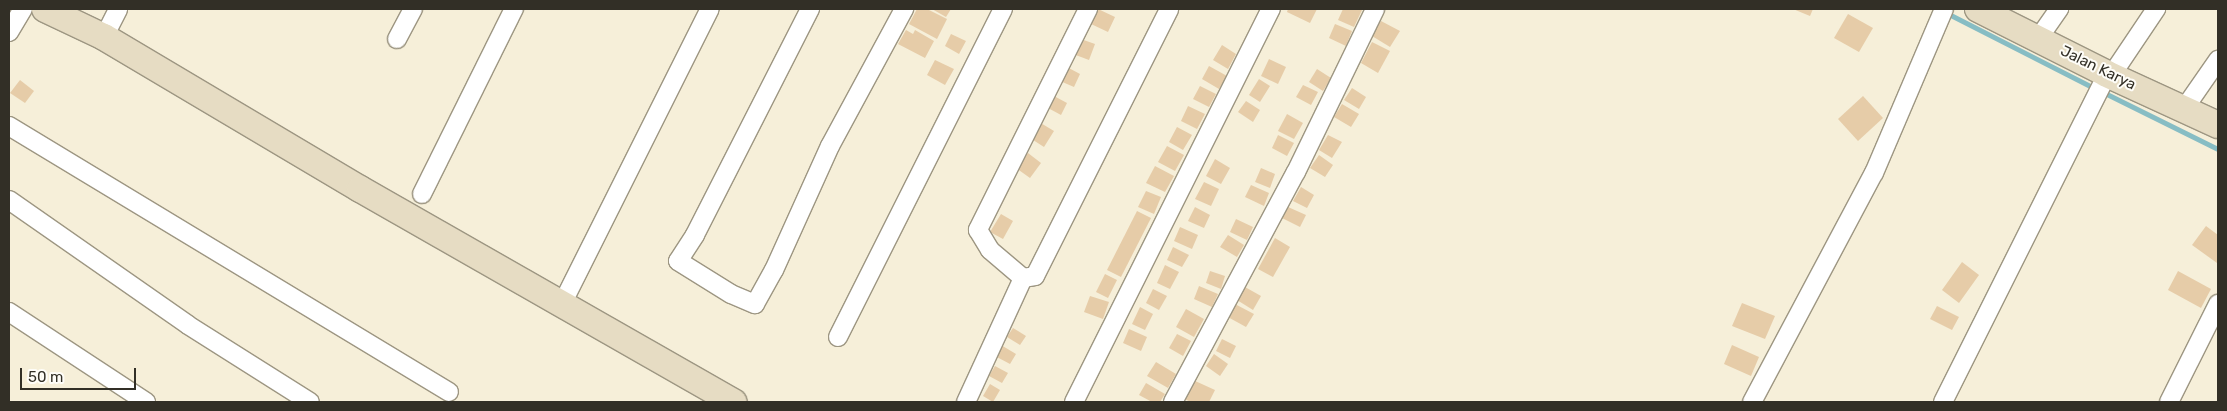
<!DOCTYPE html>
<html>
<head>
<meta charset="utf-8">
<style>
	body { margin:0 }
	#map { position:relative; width:2227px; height:411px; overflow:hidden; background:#f6efd9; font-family:Rubik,sans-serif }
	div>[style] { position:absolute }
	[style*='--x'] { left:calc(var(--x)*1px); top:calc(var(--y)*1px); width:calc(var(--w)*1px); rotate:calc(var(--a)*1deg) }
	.stream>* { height:4.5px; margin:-2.25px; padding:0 2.25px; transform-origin:2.25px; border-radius:2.25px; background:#87bdc4 }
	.building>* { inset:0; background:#e6cca8 }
	.roads { filter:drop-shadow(1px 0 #9d9682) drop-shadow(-1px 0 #9d9682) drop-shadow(0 1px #9d9682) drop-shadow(0 -1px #9d9682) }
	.street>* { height:18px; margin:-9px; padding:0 9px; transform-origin:9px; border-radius:9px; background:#fff }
	.secondary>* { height:26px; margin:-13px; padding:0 13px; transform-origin:13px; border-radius:13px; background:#e6dcc3 }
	span { translate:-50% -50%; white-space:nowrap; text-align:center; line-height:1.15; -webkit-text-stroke:4px #fefdf8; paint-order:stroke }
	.street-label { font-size:15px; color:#322f26 }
	.frame { position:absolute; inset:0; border:10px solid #322f26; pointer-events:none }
	.scale { position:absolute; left:20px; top:368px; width:116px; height:22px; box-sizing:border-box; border:2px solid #322f26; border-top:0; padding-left:6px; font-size:15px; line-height:18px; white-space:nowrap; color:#322f26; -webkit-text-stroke:4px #fefdf8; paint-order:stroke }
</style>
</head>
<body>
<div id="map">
	<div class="stream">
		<i style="--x:1947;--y:13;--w:167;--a:27"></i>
		<i style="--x:2103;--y:92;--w:128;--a:26.4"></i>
	</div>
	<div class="building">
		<i style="clip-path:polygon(917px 9px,927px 9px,947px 19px,937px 39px,909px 24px)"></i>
		<i style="clip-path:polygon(932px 9px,951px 9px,946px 17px)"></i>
		<i style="clip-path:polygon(1098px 9px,1115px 17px,1108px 32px,1091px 24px)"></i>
		<i style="clip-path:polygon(1288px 9px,1317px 9px,1310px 23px,1287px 12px)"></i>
		<i style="clip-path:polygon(1343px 9px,1362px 10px,1354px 27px,1338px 20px)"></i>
		<i style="clip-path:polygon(1793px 9px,1813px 9px,1810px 16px)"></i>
		<i style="clip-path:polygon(1848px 14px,1873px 28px,1859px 52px,1834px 38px)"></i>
		<i style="clip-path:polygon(1381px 21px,1400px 31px,1390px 47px,1372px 36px)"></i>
		<i style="clip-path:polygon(1335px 24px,1352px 31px,1346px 46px,1329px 38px)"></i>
		<i style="clip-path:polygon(906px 30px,913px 34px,915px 30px,934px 41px,925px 58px,898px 44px)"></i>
		<i style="clip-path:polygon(951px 34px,966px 41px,959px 54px,945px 46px)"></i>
		<i style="clip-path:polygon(1078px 38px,1095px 44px,1089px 60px,1073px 54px)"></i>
		<i style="clip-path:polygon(1372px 42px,1390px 51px,1378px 73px,1361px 63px)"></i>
		<i style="clip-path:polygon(1222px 45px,1236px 54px,1228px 69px,1213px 60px)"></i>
		<i style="clip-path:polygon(1269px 59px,1286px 67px,1278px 84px,1261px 76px)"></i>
		<i style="clip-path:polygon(935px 60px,954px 69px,945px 85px,927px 75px)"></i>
		<i style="clip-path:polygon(1209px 66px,1227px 76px,1219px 89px,1202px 79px)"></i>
		<i style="clip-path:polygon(1067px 67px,1080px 74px,1074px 87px,1060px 81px)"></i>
		<i style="clip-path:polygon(1317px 69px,1331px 78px,1323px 91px,1309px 82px)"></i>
		<i style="clip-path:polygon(1259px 79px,1270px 86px,1260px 102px,1249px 95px)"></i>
		<i style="clip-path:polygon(20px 80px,34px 91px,25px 103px,10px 93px)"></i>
		<i style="clip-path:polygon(1303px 85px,1318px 92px,1311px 105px,1296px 97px)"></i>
		<i style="clip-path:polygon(1200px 86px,1216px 94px,1209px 107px,1193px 99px)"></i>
		<i style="clip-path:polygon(1352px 88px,1366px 97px,1359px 109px,1344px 100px)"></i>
		<i style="clip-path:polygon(1054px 96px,1067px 103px,1061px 115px,1048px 108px)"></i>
		<i style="clip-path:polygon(1863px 96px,1883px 118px,1858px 141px,1838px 119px)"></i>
		<i style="clip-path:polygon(1246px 101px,1260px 110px,1253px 122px,1238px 112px)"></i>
		<i style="clip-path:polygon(1342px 104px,1359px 114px,1351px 127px,1334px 117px)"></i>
		<i style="clip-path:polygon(1188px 106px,1205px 114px,1197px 129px,1181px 121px)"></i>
		<i style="clip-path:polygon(1287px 114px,1303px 123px,1294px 139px,1278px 131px)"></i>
		<i style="clip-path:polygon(1039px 122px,1054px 131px,1044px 147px,1030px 138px)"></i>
		<i style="clip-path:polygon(1177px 127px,1192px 135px,1183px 150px,1169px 142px)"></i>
		<i style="clip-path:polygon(1278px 135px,1294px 143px,1287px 156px,1272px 148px)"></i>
		<i style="clip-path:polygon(1328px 135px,1342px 142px,1332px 158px,1319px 150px)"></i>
		<i style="clip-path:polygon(1167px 146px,1184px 155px,1175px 171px,1158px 162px)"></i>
		<i style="clip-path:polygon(1028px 153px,1041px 163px,1030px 178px,1016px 168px)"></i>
		<i style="clip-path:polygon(1319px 155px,1333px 165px,1325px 177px,1310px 168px)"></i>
		<i style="clip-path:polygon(1215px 159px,1230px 168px,1221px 184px,1206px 176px)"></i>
		<i style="clip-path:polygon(1155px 166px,1174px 176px,1165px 192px,1146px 183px)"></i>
		<i style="clip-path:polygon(1261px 168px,1275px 174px,1270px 188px,1255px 182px)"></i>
		<i style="clip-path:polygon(1204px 182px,1219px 189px,1211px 206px,1195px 199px)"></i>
		<i style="clip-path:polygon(1251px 185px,1269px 193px,1264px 206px,1245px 197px)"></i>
		<i style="clip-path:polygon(1301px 187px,1314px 195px,1307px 208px,1293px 201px)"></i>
		<i style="clip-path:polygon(1146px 191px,1161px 197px,1154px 214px,1138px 207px)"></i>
		<i style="clip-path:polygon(1195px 207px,1210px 215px,1204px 228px,1188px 221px)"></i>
		<i style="clip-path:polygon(1288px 207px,1306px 215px,1300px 227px,1282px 218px)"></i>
		<i style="clip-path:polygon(1137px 211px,1151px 218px,1121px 277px,1107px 270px)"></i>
		<i style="clip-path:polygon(1001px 214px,1013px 221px,1003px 239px,990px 232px)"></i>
		<i style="clip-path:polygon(1236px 219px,1253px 227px,1247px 240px,1230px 232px)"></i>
		<i style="clip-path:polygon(2206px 226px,2218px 235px,2217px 263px,2192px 245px)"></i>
		<i style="clip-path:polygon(1180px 227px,1198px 235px,1192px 249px,1174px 241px)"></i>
		<i style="clip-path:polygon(1228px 235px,1244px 245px,1237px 257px,1220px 247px)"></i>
		<i style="clip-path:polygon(1275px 238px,1290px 247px,1273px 277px,1258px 269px)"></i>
		<i style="clip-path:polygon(1173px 247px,1189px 255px,1182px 267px,1167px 260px)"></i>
		<i style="clip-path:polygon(1962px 262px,1979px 275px,1959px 303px,1942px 290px)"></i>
		<i style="clip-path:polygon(1165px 265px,1179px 272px,1170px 289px,1157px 283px)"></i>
		<i style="clip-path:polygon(1210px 271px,1225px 276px,1221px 289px,1206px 283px)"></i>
		<i style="clip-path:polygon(2178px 271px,2211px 289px,2201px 308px,2168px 290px)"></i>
		<i style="clip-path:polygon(1105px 274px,1117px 280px,1108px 298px,1096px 292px)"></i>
		<i style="clip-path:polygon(1199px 286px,1218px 294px,1212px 307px,1194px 299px)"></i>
		<i style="clip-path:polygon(1245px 287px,1261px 296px,1253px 310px,1237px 300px)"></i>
		<i style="clip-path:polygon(1153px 289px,1167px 296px,1159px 310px,1146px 303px)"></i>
		<i style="clip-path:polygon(1090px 296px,1109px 302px,1103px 319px,1084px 312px)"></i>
		<i style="clip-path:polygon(1233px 303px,1254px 314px,1246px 327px,1226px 316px)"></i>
		<i style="clip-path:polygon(1742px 303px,1775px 316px,1765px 339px,1732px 326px)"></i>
		<i style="clip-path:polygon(1937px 306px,1959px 317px,1952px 330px,1930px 319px)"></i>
		<i style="clip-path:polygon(1140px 307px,1153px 314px,1145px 330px,1132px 324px)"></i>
		<i style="clip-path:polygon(1186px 309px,1204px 319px,1194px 337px,1176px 327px)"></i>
		<i style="clip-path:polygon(1013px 328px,1026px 336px,1020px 345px,1007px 337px)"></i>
		<i style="clip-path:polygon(1129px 329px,1147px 337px,1141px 351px,1123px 343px)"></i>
		<i style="clip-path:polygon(1177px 334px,1191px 341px,1183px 356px,1169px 348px)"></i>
		<i style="clip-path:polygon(1222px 339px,1236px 346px,1230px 358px,1216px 351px)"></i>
		<i style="clip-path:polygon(1001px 345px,1016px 354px,1010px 364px,995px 356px)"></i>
		<i style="clip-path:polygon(1732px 345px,1759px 357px,1751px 376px,1724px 364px)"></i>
		<i style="clip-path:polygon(1214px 354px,1228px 364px,1220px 376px,1206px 366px)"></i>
		<i style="clip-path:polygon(1156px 362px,1176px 374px,1168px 388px,1147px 376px)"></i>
		<i style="clip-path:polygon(995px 366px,1008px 373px,1002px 383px,989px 376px)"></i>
		<i style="clip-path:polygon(1193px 380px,1215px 390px,1209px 402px,1191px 402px,1184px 399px)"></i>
		<i style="clip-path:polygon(1146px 383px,1165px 394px,1160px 402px,1152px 402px,1139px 395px)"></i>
		<i style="clip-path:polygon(990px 384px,1000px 390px,993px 402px,983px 396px)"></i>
	</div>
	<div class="roads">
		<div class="street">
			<i style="--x:810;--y:9;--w:254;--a:117"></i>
			<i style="--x:695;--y:235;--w:31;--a:123"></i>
			<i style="--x:678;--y:261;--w:62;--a:31.9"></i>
			<i style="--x:731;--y:294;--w:26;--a:23"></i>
			<i style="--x:755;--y:304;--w:39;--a:-61"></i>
			<i style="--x:774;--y:270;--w:136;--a:-65.7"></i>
			<i style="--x:830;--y:146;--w:156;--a:-61.6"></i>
			<i style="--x:1088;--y:9;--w:247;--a:116.5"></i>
			<i style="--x:978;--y:230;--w:23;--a:59"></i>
			<i style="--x:990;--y:250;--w:43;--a:40.3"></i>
			<i style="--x:1023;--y:278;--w:12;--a:-9"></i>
			<i style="--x:1035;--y:276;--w:299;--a:-63.3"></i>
			<i style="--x:9;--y:32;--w:27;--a:-59"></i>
			<i style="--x:104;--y:37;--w:31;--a:-63"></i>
			<i style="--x:397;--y:39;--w:34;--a:-62"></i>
			<i style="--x:2038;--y:39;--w:37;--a:-55"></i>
			<i style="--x:2111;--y:76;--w:81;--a:-56.1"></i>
			<i style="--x:2184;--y:109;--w:60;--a:-55.2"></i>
			<i style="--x:9;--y:126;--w:514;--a:31.15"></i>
			<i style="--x:422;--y:194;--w:207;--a:-63.6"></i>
			<i style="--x:9;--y:200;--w:218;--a:34.9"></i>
			<i style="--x:188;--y:325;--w:144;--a:32.3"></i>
			<i style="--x:562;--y:304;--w:330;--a:-63.4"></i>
			<i style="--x:9;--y:312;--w:164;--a:33.3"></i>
			<i style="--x:838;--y:337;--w:367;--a:-63.3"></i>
			<i style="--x:966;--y:402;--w:136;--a:-65.3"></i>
			<i style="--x:1074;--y:402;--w:440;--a:-63.4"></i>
			<i style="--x:1173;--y:402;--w:261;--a:-61.9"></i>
			<i style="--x:1296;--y:172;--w:181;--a:-64.1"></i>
			<i style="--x:1752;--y:402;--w:259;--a:-62"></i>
			<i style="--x:1874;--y:173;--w:178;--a:-66.9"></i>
			<i style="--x:1943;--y:402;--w:367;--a:-63.4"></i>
			<i style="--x:2169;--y:402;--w:110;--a:-63.4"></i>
		</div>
		<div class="secondary">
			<i style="--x:45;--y:9;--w:65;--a:25.4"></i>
			<i style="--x:104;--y:37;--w:298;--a:30.7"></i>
			<i style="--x:360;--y:189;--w:430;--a:29.7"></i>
			<i style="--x:1978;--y:9;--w:144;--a:26.7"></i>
			<i style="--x:2107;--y:74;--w:122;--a:24.7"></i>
		</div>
	</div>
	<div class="street-label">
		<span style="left:2098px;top:68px;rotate:26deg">Jalan Karya</span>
	</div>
	<div class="frame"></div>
	<div class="scale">50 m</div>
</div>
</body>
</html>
